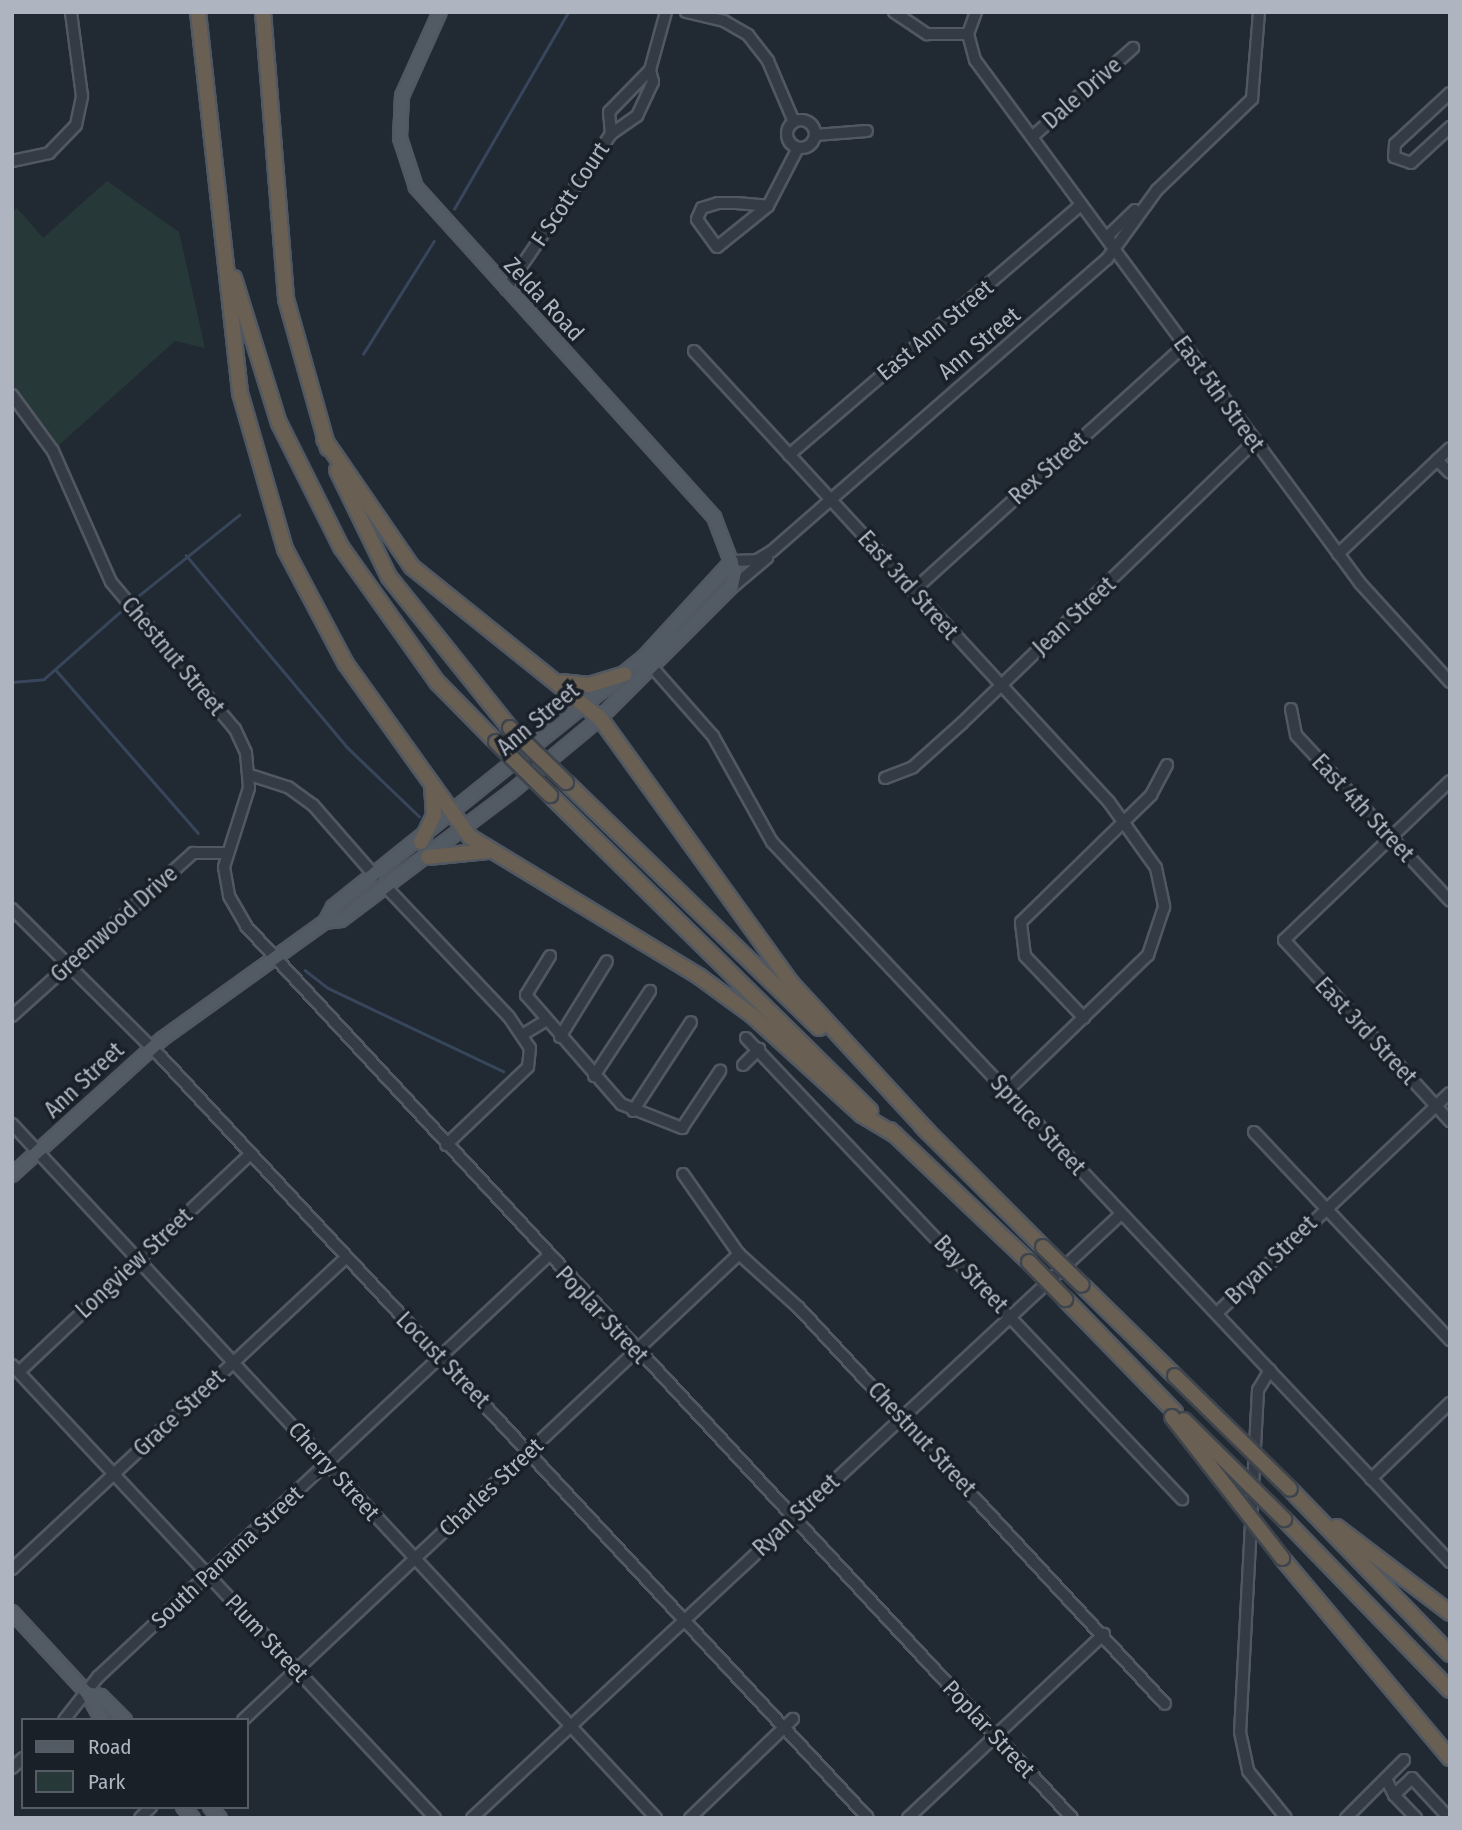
<!DOCTYPE html>
<html>
<head>
<meta charset="utf-8">
<style>
	body { margin:0 }
	#map { position:relative; width:1462px; height:1830px; overflow:hidden; background:#212933; font-family:"Fira Sans Condensed",sans-serif }
	div>[style] { position:absolute }
	[style*='--x'] { left:calc(var(--x)*1px); top:calc(var(--y)*1px); width:calc(var(--w)*1px); rotate:calc(var(--a)*1deg) }
	.green>* { inset:0; background:#273838 }
	.stream>* { height:2.5px; margin:-1.25px; padding:0 1.25px; transform-origin:1.25px; border-radius:1.25px; background:#38465b }
	.roads { filter:drop-shadow(2px 0 #515862) drop-shadow(-2px 0 #515862) drop-shadow(0 2px #515862) drop-shadow(0 -2px #515862) }
	.minor>* { height:10px; margin:-5px; padding:0 5px; transform-origin:5px; border-radius:5px; background:#343b44 }
	.minor>.ring { margin:-5px; padding:0; box-sizing:content-box; background:none; border:10px solid #343b44; border-radius:50% }
	.major>* { height:12px; margin:-6px; padding:0 6px; transform-origin:6px; border-radius:6px; background:#525a64 }
	.highway>* { height:14px; margin:-7px; padding:0 7px; transform-origin:7px; border-radius:7px; background:#695f52 }
	.bridges { filter:drop-shadow(2px 0 #3e454e) drop-shadow(-2px 0 #3e454e) drop-shadow(0 2px #3e454e) drop-shadow(0 -2px #3e454e) }
	.highway-bridge>* { height:14px; margin:-7px; padding:0 7px; transform-origin:7px; border-radius:7px; background:#695f52 }
	span { translate:-50% -50%; white-space:nowrap; text-align:center; line-height:1.15; -webkit-text-stroke:7px #192028; paint-order:stroke }
	.street-label { font-size:23px; color:#aeb5c1 }
	.frame { position:absolute; inset:0; border:14px solid #aeb5c1; pointer-events:none }
	.legend { position:absolute; left:21px; top:1718px; width:228px; height:91px; box-sizing:border-box; background:#192028; border:2px solid #555c65; margin:0; padding:9px 12px; list-style:none; font-size:21px; color:#aeb5c1 }
	.legend li { display:flex; align-items:center; gap:14px; height:35px }
	.legend b { width:35px; border:2px solid #555c65 }
</style>
</head>
<body>
<div id="map">
	<div class="green">
		<i style="clip-path:polygon(107px 181px,179px 232px,205px 348px,175px 341px,58px 446px,12px 388px,12px 212px,17px 208px,43px 238px)"></i>
	</div>
	<div class="stream">
		<i style="--x:454;--y:209;--w:228;--a:-59.9"></i>
		<i style="--x:363;--y:354;--w:133;--a:-57.9"></i>
		<i style="--x:186;--y:555;--w:251;--a:50"></i>
		<i style="--x:347;--y:747;--w:100;--a:43.8"></i>
		<i style="--x:137;--y:597;--w:131;--a:-38.8"></i>
		<i style="--x:56;--y:670;--w:216;--a:48.9"></i>
		<i style="--x:12;--y:682;--w:32;--a:-5"></i>
		<i style="--x:44;--y:679;--w:103;--a:-41.4"></i>
		<i style="--x:305;--y:970;--w:29;--a:38"></i>
		<i style="--x:328;--y:988;--w:194;--a:25.4"></i>
	</div>
	<div class="roads">
		<div class="minor">
			<i style="--x:686;--y:12;--w:39;--a:13"></i>
			<i style="--x:724;--y:21;--w:28;--a:30"></i>
			<i style="--x:748;--y:35;--w:33;--a:52"></i>
			<i style="--x:768;--y:61;--w:66;--a:66.9"></i>
			<i style="--x:894;--y:12;--w:40;--a:34"></i>
			<i style="--x:927;--y:34;--w:41;--a:0"></i>
			<i style="--x:976;--y:12;--w:23;--a:110"></i>
			<i style="--x:968;--y:34;--w:27;--a:75"></i>
			<i style="--x:975;--y:60;--w:649;--a:53.64"></i>
			<i style="--x:1360;--y:583;--w:134;--a:47.7"></i>
			<i style="--x:1450;--y:93;--w:75;--a:137.2"></i>
			<i style="--x:1395;--y:144;--w:13;--a:94"></i>
			<i style="--x:1394;--y:157;--w:18;--a:19"></i>
			<i style="--x:1411;--y:163;--w:53;--a:-42.7"></i>
			<i class="ring" style="left:787px;top:120px;width:18px;height:18px"></i>
			<i style="--x:611;--y:134;--w:32;--a:-35"></i>
			<i style="--x:637;--y:116;--w:38;--a:-65"></i>
			<i style="--x:653;--y:82;--w:12;--a:-104"></i>
			<i style="--x:815;--y:135;--w:52;--a:-4.4"></i>
			<i style="--x:1032;--y:137;--w:135;--a:-41.4"></i>
			<i style="--x:12;--y:161;--w:38;--a:-12"></i>
			<i style="--x:49;--y:153;--w:39;--a:-46"></i>
			<i style="--x:76;--y:125;--w:30;--a:-78"></i>
			<i style="--x:82;--y:96;--w:85;--a:-97.5"></i>
			<i style="--x:718;--y:203;--w:18;--a:0"></i>
			<i style="--x:736;--y:203;--w:32;--a:5"></i>
			<i style="--x:768;--y:206;--w:65;--a:141.2"></i>
			<i style="--x:717;--y:247;--w:34;--a:-126"></i>
			<i style="--x:697;--y:219;--w:12;--a:-66"></i>
			<i style="--x:702;--y:208;--w:17;--a:-17"></i>
			<i style="--x:768;--y:206;--w:65;--a:-62.7"></i>
			<i style="--x:1110;--y:243;--w:8;--a:-97"></i>
			<i style="--x:1109;--y:235;--w:36;--a:-44"></i>
			<i style="--x:506;--y:289;--w:187;--a:-55.9"></i>
			<i style="--x:611;--y:134;--w:22;--a:-95"></i>
			<i style="--x:609;--y:112;--w:59;--a:-45.7"></i>
			<i style="--x:650;--y:70;--w:60;--a:-74.6"></i>
			<i style="--x:694;--y:351;--w:613;--a:47.38"></i>
			<i style="--x:1109;--y:802;--w:81;--a:54.5"></i>
			<i style="--x:1156;--y:868;--w:40;--a:78"></i>
			<i style="--x:1164;--y:907;--w:51;--a:108.4"></i>
			<i style="--x:1148;--y:955;--w:197;--a:136"></i>
			<i style="--x:12;--y:395;--w:69;--a:53.8"></i>
			<i style="--x:53;--y:451;--w:143;--a:66.1"></i>
			<i style="--x:111;--y:582;--w:192;--a:49.9"></i>
			<i style="--x:235;--y:729;--w:26;--a:65"></i>
			<i style="--x:246;--y:753;--w:35;--a:85"></i>
			<i style="--x:249;--y:788;--w:83;--a:107.6"></i>
			<i style="--x:224;--y:867;--w:29;--a:80"></i>
			<i style="--x:229;--y:896;--w:34;--a:60"></i>
			<i style="--x:246;--y:926;--w:1216;--a:47.2"></i>
			<i style="--x:789;--y:455;--w:384;--a:-40.6"></i>
			<i style="--x:1437;--y:460;--w:18;--a:45"></i>
			<i style="--x:1338;--y:554;--w:154;--a:-43.4"></i>
			<i style="--x:732;--y:561;--w:25;--a:-2"></i>
			<i style="--x:757;--y:560;--w:17;--a:-31"></i>
			<i style="--x:772;--y:551;--w:444;--a:-41.1"></i>
			<i style="--x:1107;--y:259;--w:85;--a:-54.1"></i>
			<i style="--x:1157;--y:190;--w:132;--a:-43.8"></i>
			<i style="--x:1252;--y:99;--w:87;--a:-85.4"></i>
			<i style="--x:729;--y:590;--w:50;--a:-40.1"></i>
			<i style="--x:913;--y:591;--w:365;--a:-42.1"></i>
			<i style="--x:653;--y:668;--w:91;--a:48.6"></i>
			<i style="--x:713;--y:736;--w:121;--a:60.9"></i>
			<i style="--x:772;--y:842;--w:989;--a:46.72"></i>
			<i style="--x:1291;--y:709;--w:26;--a:79"></i>
			<i style="--x:1296;--y:735;--w:226;--a:47.1"></i>
			<i style="--x:250;--y:775;--w:40;--a:18"></i>
			<i style="--x:288;--y:787;--w:31;--a:36"></i>
			<i style="--x:313;--y:805;--w:94;--a:48.9"></i>
			<i style="--x:885;--y:778;--w:30;--a:-21"></i>
			<i style="--x:913;--y:767;--w:66;--a:-41.9"></i>
			<i style="--x:962;--y:723;--w:405;--a:-43.9"></i>
			<i style="--x:1450;--y:781;--w:230;--a:136.2"></i>
			<i style="--x:1284;--y:940;--w:246;--a:47.5"></i>
			<i style="--x:386;--y:887;--w:179;--a:46.6"></i>
			<i style="--x:509;--y:1017;--w:37;--a:56"></i>
			<i style="--x:530;--y:1048;--w:19;--a:96"></i>
			<i style="--x:528;--y:1067;--w:113;--a:136.4"></i>
			<i style="--x:12;--y:909;--w:211;--a:44.8"></i>
			<i style="--x:162;--y:1058;--w:1037;--a:47.11"></i>
			<i style="--x:550;--y:956;--w:46;--a:121.6"></i>
			<i style="--x:526;--y:995;--w:145;--a:48.9"></i>
			<i style="--x:621;--y:1104;--w:66;--a:21.5"></i>
			<i style="--x:682;--y:1128;--w:69;--a:-56.3"></i>
			<i style="--x:12;--y:1016;--w:244;--a:-42"></i>
			<i style="--x:193;--y:853;--w:32;--a:0"></i>
			<i style="--x:1084;--y:1018;--w:86;--a:-133.6"></i>
			<i style="--x:1025;--y:956;--w:34;--a:-97"></i>
			<i style="--x:1021;--y:922;--w:182;--a:-44.3"></i>
			<i style="--x:1151;--y:795;--w:34;--a:-62"></i>
			<i style="--x:522;--y:1035;--w:29;--a:-31"></i>
			<i style="--x:560;--y:1037;--w:89;--a:-58.3"></i>
			<i style="--x:746;--y:1038;--w:635;--a:46.6"></i>
			<i style="--x:743;--y:1065;--w:23;--a:-45"></i>
			<i style="--x:594;--y:1076;--w:102;--a:-56.6"></i>
			<i style="--x:633;--y:1111;--w:106;--a:-56.9"></i>
			<i style="--x:12;--y:1124;--w:947;--a:47.14"></i>
			<i style="--x:1254;--y:1132;--w:286;--a:46.7"></i>
			<i style="--x:683;--y:1174;--w:98;--a:55"></i>
			<i style="--x:739;--y:1254;--w:81;--a:42"></i>
			<i style="--x:799;--y:1308;--w:539;--a:47.25"></i>
			<i style="--x:1217;--y:1313;--w:320;--a:-43.4"></i>
			<i style="--x:12;--y:1365;--w:620;--a:46.96"></i>
			<i style="--x:1270;--y:1370;--w:23;--a:121"></i>
			<i style="--x:1258;--y:1390;--w:342;--a:93"></i>
			<i style="--x:1240;--y:1732;--w:40;--a:78"></i>
			<i style="--x:1248;--y:1771;--w:60;--a:51"></i>
			<i style="--x:19;--y:1372;--w:318;--a:-43.3"></i>
			<i style="--x:1371;--y:1479;--w:110;--a:-43.9"></i>
			<i style="--x:12;--y:1569;--w:457;--a:-43"></i>
			<i style="--x:64;--y:1720;--w:55;--a:-51.7"></i>
			<i style="--x:98;--y:1677;--w:616;--a:-43.09"></i>
			<i style="--x:243;--y:1720;--w:681;--a:-43.21"></i>
			<i style="--x:12;--y:1768;--w:15;--a:-42"></i>
			<i style="--x:1386;--y:1779;--w:18;--a:63"></i>
			<i style="--x:1394;--y:1795;--w:25;--a:-43"></i>
			<i style="--x:1412;--y:1778;--w:54;--a:47.2"></i>
			<i style="--x:1394;--y:1795;--w:32;--a:46"></i>
			<i style="--x:140;--y:1818;--w:16;--a:-45"></i>
			<i style="--x:472;--y:1818;--w:887;--a:-42.94"></i>
			<i style="--x:690;--y:1818;--w:143;--a:-43.9"></i>
			<i style="--x:908;--y:1818;--w:269;--a:-43.2"></i>
			<i style="--x:1346;--y:1818;--w:82;--a:-45"></i>
		</div>
		<div class="major">
			<i style="--x:325;--y:922;--w:17;--a:-62"></i>
			<i style="--x:333;--y:907;--w:399;--a:-38.8"></i>
			<i style="--x:644;--y:657;--w:130;--a:-47.5"></i>
			<i style="--x:12;--y:1175;--w:202;--a:-42.2"></i>
			<i style="--x:162;--y:1039;--w:201;--a:-35.7"></i>
			<i style="--x:325;--y:922;--w:16;--a:-7"></i>
			<i style="--x:341;--y:920;--w:213;--a:-37"></i>
			<i style="--x:511;--y:792;--w:116;--a:-39.7"></i>
			<i style="--x:600;--y:718;--w:187;--a:-45"></i>
			<i style="--x:732;--y:586;--w:14;--a:-78"></i>
			<i style="--x:735;--y:572;--w:59;--a:-110.9"></i>
			<i style="--x:714;--y:517;--w:445;--a:-132.1"></i>
			<i style="--x:416;--y:187;--w:52;--a:-108.1"></i>
			<i style="--x:400;--y:138;--w:42;--a:-87.3"></i>
			<i style="--x:402;--y:96;--w:92;--a:-65.7"></i>
			<i style="--x:12;--y:1612;--w:110;--a:47.2"></i>
			<i style="--x:87;--y:1693;--w:31;--a:61"></i>
			<i style="--x:87;--y:1693;--w:14;--a:12"></i>
			<i style="--x:101;--y:1696;--w:34;--a:45"></i>
			<i style="--x:183;--y:1807;--w:15;--a:48"></i>
			<i style="--x:210;--y:1807;--w:15;--a:48"></i>
		</div>
		<div class="highway">
			<i style="--x:198;--y:12;--w:383;--a:83.7"></i>
			<i style="--x:240;--y:393;--w:162;--a:73.9"></i>
			<i style="--x:285;--y:549;--w:130;--a:62.1"></i>
			<i style="--x:346;--y:664;--w:213;--a:54.4"></i>
			<i style="--x:470;--y:837;--w:269;--a:31.3"></i>
			<i style="--x:700;--y:977;--w:64;--a:36.2"></i>
			<i style="--x:752;--y:1015;--w:149;--a:42.3"></i>
			<i style="--x:862;--y:1115;--w:39;--a:31"></i>
			<i style="--x:263;--y:12;--w:288;--a:85.4"></i>
			<i style="--x:286;--y:299;--w:155;--a:74.3"></i>
			<i style="--x:234;--y:278;--w:152;--a:72.8"></i>
			<i style="--x:279;--y:423;--w:139;--a:63.4"></i>
			<i style="--x:341;--y:547;--w:166;--a:54.6"></i>
			<i style="--x:437;--y:682;--w:84;--a:45.5"></i>
			<i style="--x:324;--y:439;--w:155;--a:55.5"></i>
			<i style="--x:412;--y:567;--w:241;--a:38.8"></i>
			<i style="--x:600;--y:718;--w:327;--a:54.2"></i>
			<i style="--x:791;--y:983;--w:202;--a:47.4"></i>
			<i style="--x:337;--y:470;--w:119;--a:64.1"></i>
			<i style="--x:389;--y:577;--w:193;--a:51.3"></i>
			<i style="--x:561;--y:682;--w:28;--a:6"></i>
			<i style="--x:589;--y:685;--w:37;--a:-17"></i>
			<i style="--x:566;--y:782;--w:353;--a:44.2"></i>
			<i style="--x:550;--y:795;--w:450;--a:44.6"></i>
			<i style="--x:421;--y:842;--w:30;--a:-64"></i>
			<i style="--x:434;--y:815;--w:26;--a:-94"></i>
			<i style="--x:428;--y:857;--w:60;--a:-5.7"></i>
			<i style="--x:922;--y:1126;--w:171;--a:45"></i>
			<i style="--x:890;--y:1130;--w:192;--a:43.5"></i>
			<i style="--x:1082;--y:1285;--w:130;--a:44.4"></i>
			<i style="--x:1065;--y:1299;--w:158;--a:45.8"></i>
			<i style="--x:1290;--y:1489;--w:230;--a:45.9"></i>
			<i style="--x:1284;--y:1519;--w:238;--a:45.9"></i>
			<i style="--x:1337;--y:1527;--w:142;--a:37.3"></i>
			<i style="--x:1282;--y:1558;--w:261;--a:50"></i>
		</div>
	</div>
	<div class="bridges">
		<div class="highway-bridge">
			<i style="--x:510;--y:728;--w:78;--a:44"></i>
			<i style="--x:496;--y:742;--w:76;--a:44.5"></i>
			<i style="--x:1043;--y:1247;--w:54;--a:44.3"></i>
			<i style="--x:1029;--y:1262;--w:52;--a:45.8"></i>
			<i style="--x:1175;--y:1376;--w:161;--a:44.5"></i>
			<i style="--x:1172;--y:1417;--w:179;--a:52"></i>
			<i style="--x:1184;--y:1420;--w:141;--a:44.7"></i>
		</div>
	</div>
	<div class="street-label">
		<span style="left:1082px;top:93px;rotate:-41deg">Dale Drive</span>
		<span style="left:570px;top:194px;rotate:-56deg">F Scott Court</span>
		<span style="left:544px;top:299px;rotate:47deg">Zelda Road</span>
		<span style="left:935px;top:330px;rotate:-40deg">East Ann Street</span>
		<span style="left:979px;top:343px;rotate:-40deg">Ann Street</span>
		<span style="left:1219px;top:394px;rotate:54deg">East 5th Street</span>
		<span style="left:1048px;top:468px;rotate:-42deg">Rex Street</span>
		<span style="left:908px;top:585px;rotate:48deg">East 3rd Street</span>
		<span style="left:1074px;top:616px;rotate:-43deg">Jean Street</span>
		<span style="left:173px;top:656px;rotate:50deg">Chestnut Street</span>
		<span style="left:538px;top:719px;rotate:-40deg">Ann Street</span>
		<span style="left:1363px;top:808px;rotate:47deg">East 4th Street</span>
		<span style="left:114px;top:924px;rotate:-42deg">Greenwood Drive</span>
		<span style="left:1366px;top:1031px;rotate:47deg">East 3rd Street</span>
		<span style="left:84px;top:1080px;rotate:-43deg">Ann Street</span>
		<span style="left:1038px;top:1125px;rotate:47deg">Spruce Street</span>
		<span style="left:1271px;top:1260px;rotate:-44deg">Bryan Street</span>
		<span style="left:134px;top:1263px;rotate:-43deg">Longview Street</span>
		<span style="left:971px;top:1274px;rotate:47deg">Bay Street</span>
		<span style="left:602px;top:1315px;rotate:47deg">Poplar Street</span>
		<span style="left:443px;top:1360px;rotate:46deg">Locust Street</span>
		<span style="left:179px;top:1413px;rotate:-43deg">Grace Street</span>
		<span style="left:922px;top:1439px;rotate:47deg">Chestnut Street</span>
		<span style="left:334px;top:1471px;rotate:48deg">Cherry Street</span>
		<span style="left:491px;top:1487px;rotate:-43deg">Charles Street</span>
		<span style="left:796px;top:1515px;rotate:-43deg">Ryan Street</span>
		<span style="left:227px;top:1557px;rotate:-43deg">South Panama Street</span>
		<span style="left:267px;top:1638px;rotate:47deg">Plum Street</span>
		<span style="left:989px;top:1729px;rotate:47deg">Poplar Street</span>
	</div>
	<div class="frame"></div>
	<ul class="legend">
	<li><b style="height:9px;background:#525a64"></b>Road</li>
	<li><b style="height:19px;background:#273838"></b>Park</li>
	</ul>
</div>
</body>
</html>
